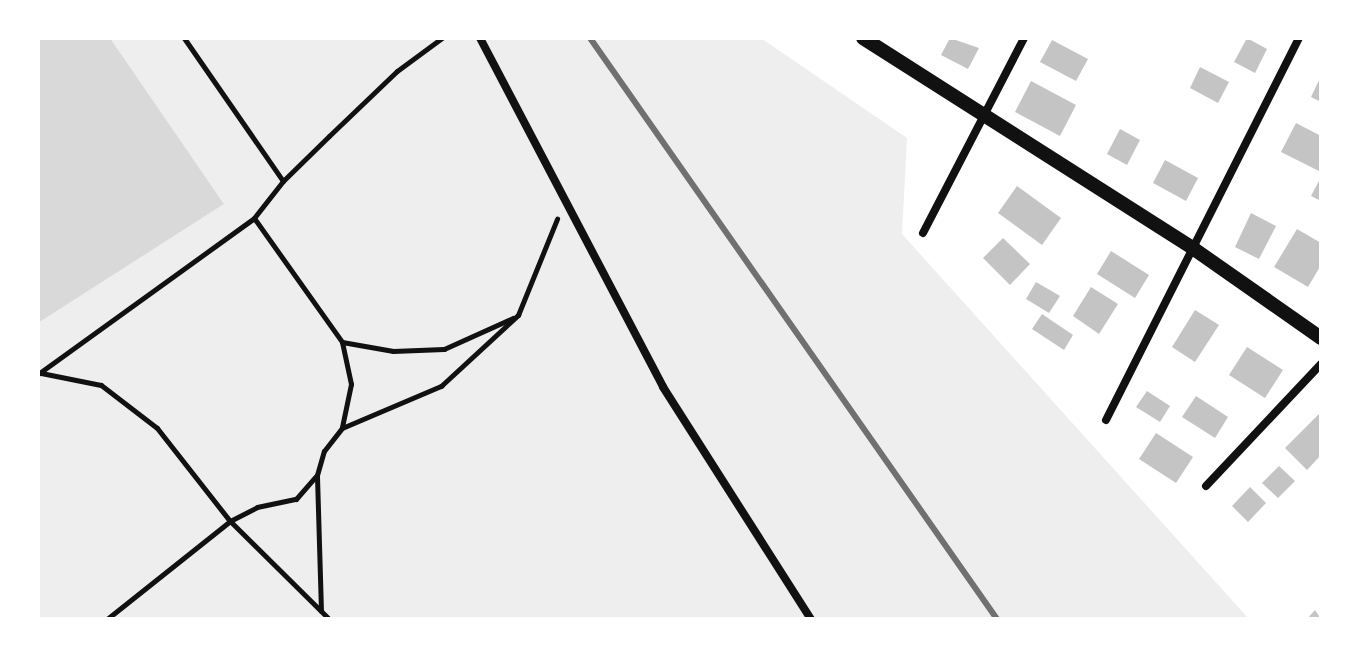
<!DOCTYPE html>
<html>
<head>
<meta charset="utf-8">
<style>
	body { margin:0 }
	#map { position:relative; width:1359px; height:657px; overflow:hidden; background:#fff; font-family:Jost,sans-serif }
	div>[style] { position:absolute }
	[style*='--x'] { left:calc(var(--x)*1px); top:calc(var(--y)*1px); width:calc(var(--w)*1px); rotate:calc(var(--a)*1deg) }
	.green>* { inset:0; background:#eee }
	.water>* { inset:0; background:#d9d9d9 }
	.building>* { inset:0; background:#c4c4c4 }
	.path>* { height:5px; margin:-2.5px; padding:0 2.5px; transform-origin:2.5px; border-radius:2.5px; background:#111 }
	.minor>* { height:8px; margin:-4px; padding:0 4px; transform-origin:4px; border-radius:4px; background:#111 }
	.tertiary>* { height:14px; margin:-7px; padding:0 7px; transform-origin:7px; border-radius:7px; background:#111 }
	.rail>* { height:6px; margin:-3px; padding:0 3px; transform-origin:3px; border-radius:3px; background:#707070 }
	span { translate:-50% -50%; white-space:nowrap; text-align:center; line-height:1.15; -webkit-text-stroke:7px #fff; paint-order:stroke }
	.frame { position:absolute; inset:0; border:40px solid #fff; pointer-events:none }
</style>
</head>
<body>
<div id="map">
	<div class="green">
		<i style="clip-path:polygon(110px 38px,761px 38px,907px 138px,902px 234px,1249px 619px,38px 619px,38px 323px,224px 204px)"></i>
	</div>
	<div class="water">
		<i style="clip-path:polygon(38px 38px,110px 38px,224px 204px,38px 323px)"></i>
	</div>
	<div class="building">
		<i style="clip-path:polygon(950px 38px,979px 48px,968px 69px,941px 55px)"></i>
		<i style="clip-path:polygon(1247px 38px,1267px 49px,1255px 73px,1234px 62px)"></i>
		<i style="clip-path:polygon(1052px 40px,1088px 59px,1076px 81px,1040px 62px)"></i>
		<i style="clip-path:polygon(1200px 67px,1229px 82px,1218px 103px,1190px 88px)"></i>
		<i style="clip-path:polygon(1321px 76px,1321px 102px,1311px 97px)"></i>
		<i style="clip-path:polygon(1031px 81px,1076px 105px,1060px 136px,1015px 112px)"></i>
		<i style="clip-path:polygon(1296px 123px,1321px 136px,1321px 172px,1281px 152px)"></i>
		<i style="clip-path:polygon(1120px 129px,1140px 140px,1127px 165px,1107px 154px)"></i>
		<i style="clip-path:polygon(1165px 160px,1198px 178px,1186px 201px,1153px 183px)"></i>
		<i style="clip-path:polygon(1321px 177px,1321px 201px,1311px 196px)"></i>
		<i style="clip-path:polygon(1017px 186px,1061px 218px,1042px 245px,998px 213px)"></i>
		<i style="clip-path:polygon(1251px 213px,1276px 226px,1259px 259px,1235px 247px)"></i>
		<i style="clip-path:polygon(1297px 229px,1321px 243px,1321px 265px,1308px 287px,1274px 267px)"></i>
		<i style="clip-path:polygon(1003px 238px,1030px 264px,1010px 285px,983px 258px)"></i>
		<i style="clip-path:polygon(1111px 251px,1149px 275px,1135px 298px,1097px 274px)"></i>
		<i style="clip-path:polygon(1036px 282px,1060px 296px,1049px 313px,1026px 299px)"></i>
		<i style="clip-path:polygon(1091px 287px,1118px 304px,1099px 334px,1073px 316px)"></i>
		<i style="clip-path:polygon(1195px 310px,1219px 325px,1195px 362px,1172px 347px)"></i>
		<i style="clip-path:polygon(1042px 314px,1073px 335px,1064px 350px,1032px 329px)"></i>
		<i style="clip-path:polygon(1247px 347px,1283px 370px,1265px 398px,1229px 375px)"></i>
		<i style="clip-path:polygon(1147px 391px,1170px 406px,1160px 422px,1136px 407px)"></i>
		<i style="clip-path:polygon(1196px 396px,1228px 417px,1215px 438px,1182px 417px)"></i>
		<i style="clip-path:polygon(1321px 412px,1321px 455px,1307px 470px,1285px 448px)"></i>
		<i style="clip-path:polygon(1156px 433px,1193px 457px,1176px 483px,1139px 459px)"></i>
		<i style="clip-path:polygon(1279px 466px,1295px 481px,1278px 498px,1262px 483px)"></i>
		<i style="clip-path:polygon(1250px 487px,1266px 503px,1248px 522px,1232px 506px)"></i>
		<i style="clip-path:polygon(1315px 610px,1321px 619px,1307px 619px)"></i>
	</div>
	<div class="path">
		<i style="--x:184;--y:38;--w:174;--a:55.3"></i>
		<i style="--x:254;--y:218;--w:152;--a:54.6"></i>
		<i style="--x:342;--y:342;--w:43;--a:77.9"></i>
		<i style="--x:351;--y:384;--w:44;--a:101.8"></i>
		<i style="--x:342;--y:342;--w:52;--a:10"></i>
		<i style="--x:393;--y:351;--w:51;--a:-2.2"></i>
		<i style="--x:444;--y:349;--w:76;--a:-24.2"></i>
		<i style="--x:41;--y:373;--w:61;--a:11.3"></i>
		<i style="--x:101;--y:385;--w:71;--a:37.5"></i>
		<i style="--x:157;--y:428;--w:118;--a:51.9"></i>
		<i style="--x:230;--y:521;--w:139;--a:44.7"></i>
		<i style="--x:38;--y:374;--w:266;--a:-35.8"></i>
		<i style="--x:254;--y:218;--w:47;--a:-51.9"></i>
		<i style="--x:283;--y:181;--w:64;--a:-44.4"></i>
		<i style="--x:329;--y:136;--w:94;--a:-43.7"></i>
		<i style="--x:397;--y:71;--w:56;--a:-36.3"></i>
		<i style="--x:321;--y:611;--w:136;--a:-91.7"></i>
		<i style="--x:317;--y:475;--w:25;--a:-74"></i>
		<i style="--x:324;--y:451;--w:29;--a:-52"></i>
		<i style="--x:342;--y:428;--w:108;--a:-23"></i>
		<i style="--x:441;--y:386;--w:105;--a:-42.7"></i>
		<i style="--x:518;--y:315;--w:104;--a:-67.9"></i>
		<i style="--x:107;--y:619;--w:157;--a:-38.5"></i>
		<i style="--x:230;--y:521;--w:30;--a:-27"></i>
		<i style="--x:257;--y:507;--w:40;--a:-12"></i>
		<i style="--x:296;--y:499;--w:30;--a:-49"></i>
	</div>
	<div class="minor">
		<i style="--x:480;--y:38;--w:394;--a:62.3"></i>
		<i style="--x:663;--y:387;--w:275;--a:57.5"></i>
		<i style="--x:923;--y:233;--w:220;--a:-62.6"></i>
		<i style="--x:1106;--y:420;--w:428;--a:-63.2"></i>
		<i style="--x:1206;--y:486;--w:168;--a:-46.7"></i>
	</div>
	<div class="tertiary">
		<i style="--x:863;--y:38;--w:393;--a:32.5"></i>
		<i style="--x:1194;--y:249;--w:155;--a:35"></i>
	</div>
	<div class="rail">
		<i style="--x:590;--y:38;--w:709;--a:54.99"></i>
	</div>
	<div class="frame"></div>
</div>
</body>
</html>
